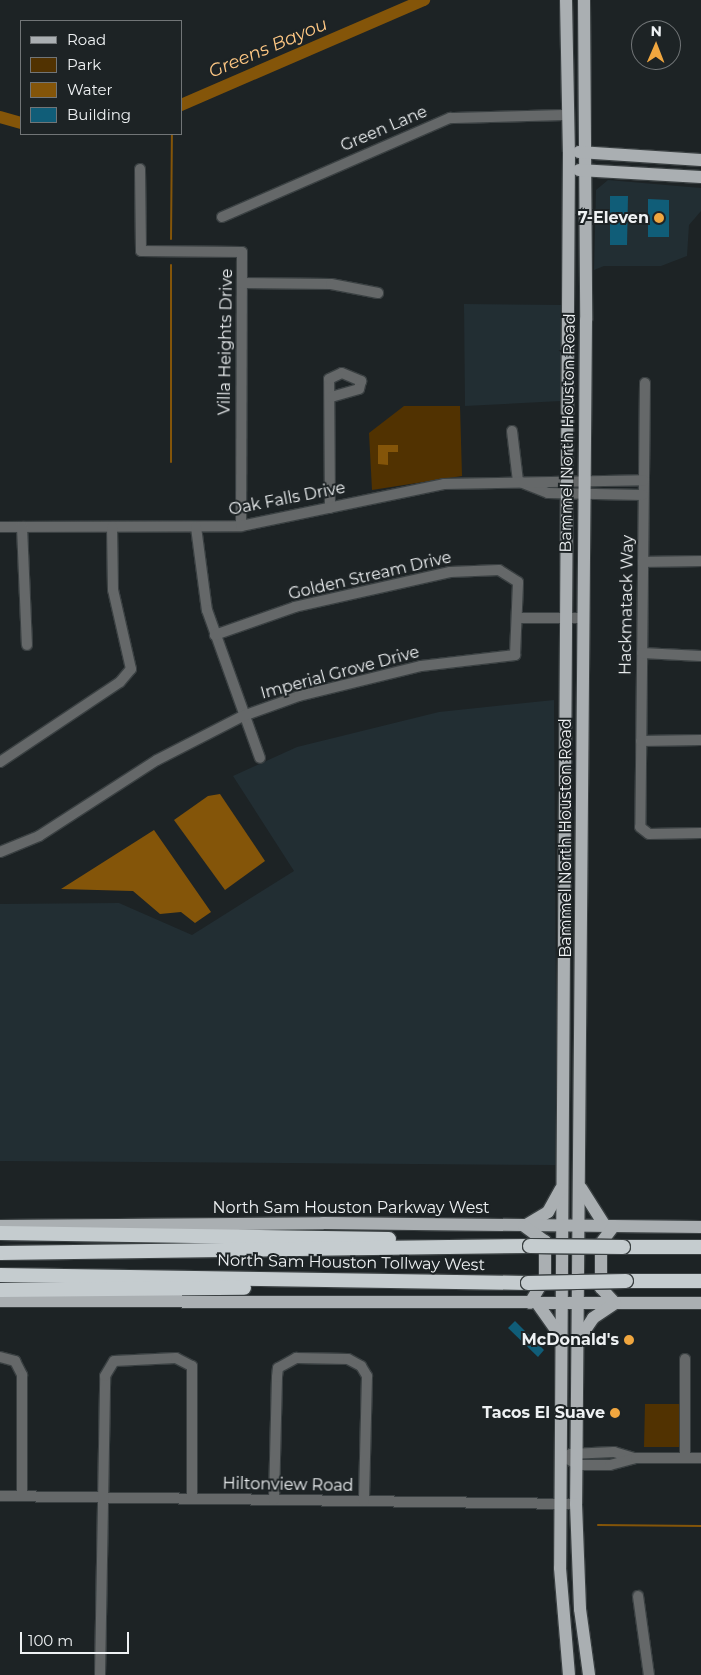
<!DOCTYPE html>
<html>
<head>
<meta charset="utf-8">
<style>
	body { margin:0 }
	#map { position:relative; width:701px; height:1675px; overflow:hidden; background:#1d2325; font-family:Montserrat,sans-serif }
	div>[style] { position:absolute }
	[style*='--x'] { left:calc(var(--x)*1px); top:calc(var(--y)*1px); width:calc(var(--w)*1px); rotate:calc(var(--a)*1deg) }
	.built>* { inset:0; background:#222e33 }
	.green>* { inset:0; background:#513201 }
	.water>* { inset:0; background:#845509 }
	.stream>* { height:2px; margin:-1px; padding:0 1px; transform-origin:1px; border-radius:1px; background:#845509 }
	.river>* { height:12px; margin:-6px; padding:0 6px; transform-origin:6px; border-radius:6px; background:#845509 }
	.building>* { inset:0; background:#105d78 }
	.roads { filter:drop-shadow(1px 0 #3a4042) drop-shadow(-1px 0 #3a4042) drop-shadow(0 1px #3a4042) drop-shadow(0 -1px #3a4042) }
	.minor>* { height:10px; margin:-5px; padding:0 5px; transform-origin:5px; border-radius:5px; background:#656869 }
	.major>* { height:12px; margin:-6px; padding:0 6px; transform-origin:6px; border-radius:6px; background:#aaafb2 }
	.highway>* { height:14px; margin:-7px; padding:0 7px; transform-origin:7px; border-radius:7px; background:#c5cccf }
	.bridges { filter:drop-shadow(1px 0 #3a4042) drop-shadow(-1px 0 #3a4042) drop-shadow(0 1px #3a4042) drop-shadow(0 -1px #3a4042) }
	.highway-bridge>* { height:14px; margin:-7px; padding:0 7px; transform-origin:7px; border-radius:7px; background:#c5cccf }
	.dots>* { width:14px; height:14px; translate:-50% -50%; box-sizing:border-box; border:2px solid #1d2325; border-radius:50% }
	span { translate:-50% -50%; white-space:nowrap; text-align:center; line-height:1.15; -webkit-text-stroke:4px #1d2325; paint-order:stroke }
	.street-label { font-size:16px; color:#eef1f3 }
	.poi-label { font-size:16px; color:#eef1f3; font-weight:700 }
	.right { translate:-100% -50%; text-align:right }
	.water-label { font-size:18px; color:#ffc884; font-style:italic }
	.legend { position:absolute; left:20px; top:20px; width:162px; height:115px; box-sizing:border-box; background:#1d2325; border:1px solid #717577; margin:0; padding:6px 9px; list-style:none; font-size:15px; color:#eef1f3 }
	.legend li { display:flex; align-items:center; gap:10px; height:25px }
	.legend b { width:25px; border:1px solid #717577 }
	.north { position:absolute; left:631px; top:20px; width:50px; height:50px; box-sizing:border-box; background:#1d2325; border:1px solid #717577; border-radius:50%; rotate:1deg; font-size:14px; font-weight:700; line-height:20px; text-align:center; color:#eef1f3 }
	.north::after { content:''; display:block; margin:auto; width:18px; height:22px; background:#f0a63f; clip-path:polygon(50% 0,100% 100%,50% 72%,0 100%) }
	.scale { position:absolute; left:20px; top:1632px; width:109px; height:22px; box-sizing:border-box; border:2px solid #eef1f3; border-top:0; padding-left:6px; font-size:15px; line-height:18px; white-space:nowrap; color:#eef1f3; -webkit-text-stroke:4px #1d2325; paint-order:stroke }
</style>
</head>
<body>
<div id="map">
	<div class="built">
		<i style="clip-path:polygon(608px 180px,701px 188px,701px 211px,689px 225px,687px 256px,661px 266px,604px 266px,594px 270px,596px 190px)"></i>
		<i style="clip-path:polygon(464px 304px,563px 305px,561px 401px,465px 406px)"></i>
		<i style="clip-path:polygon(554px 700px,557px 1165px,0 1161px,0 904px,119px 903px,192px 935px,294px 871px,233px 776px,297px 747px,439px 712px)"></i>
	</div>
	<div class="green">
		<i style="clip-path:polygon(404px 406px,460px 406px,462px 476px,372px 490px,369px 433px)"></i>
		<i style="clip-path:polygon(645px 1404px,682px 1404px,681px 1447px,644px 1447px)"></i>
	</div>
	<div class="water">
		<i style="clip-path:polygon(378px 445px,398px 445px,398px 452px,388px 452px,388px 465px,378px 464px)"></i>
		<i style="clip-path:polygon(220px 794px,265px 861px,225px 890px,174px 820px,208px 796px)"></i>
		<i style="clip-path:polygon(154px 830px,211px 912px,195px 923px,181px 912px,160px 914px,133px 891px,61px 889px)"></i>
	</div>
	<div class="stream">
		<i style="--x:171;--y:239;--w:105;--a:-89.5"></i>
		<i style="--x:171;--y:462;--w:197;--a:-90"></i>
		<i style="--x:598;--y:1525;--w:103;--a:0.6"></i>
	</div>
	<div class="river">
		<i style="--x:181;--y:105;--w:265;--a:-23.4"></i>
		<i style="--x:0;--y:117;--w:22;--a:16"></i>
	</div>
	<div class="building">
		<i style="clip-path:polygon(610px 196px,628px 196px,627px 245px,610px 245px)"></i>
		<i style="clip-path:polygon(648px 199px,669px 200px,669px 237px,648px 237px)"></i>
		<i style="clip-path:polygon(515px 1321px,544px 1350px,538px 1357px,508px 1328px)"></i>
	</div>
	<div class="roads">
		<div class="minor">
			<i style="--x:140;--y:169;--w:82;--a:89.3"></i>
			<i style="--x:141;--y:251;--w:101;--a:0.6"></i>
			<i style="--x:242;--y:252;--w:274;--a:90.2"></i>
			<i style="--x:222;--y:217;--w:249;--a:-23.5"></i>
			<i style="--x:450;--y:118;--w:118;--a:-1.5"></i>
			<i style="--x:242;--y:283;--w:89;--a:0.6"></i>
			<i style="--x:331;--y:284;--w:48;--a:10.8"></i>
			<i style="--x:645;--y:383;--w:444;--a:90.6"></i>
			<i style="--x:640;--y:827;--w:11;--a:38"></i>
			<i style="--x:649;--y:834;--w:52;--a:-1.1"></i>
			<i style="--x:512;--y:431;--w:50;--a:83.2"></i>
			<i style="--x:518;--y:481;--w:32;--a:22"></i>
			<i style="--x:548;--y:493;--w:95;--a:1.2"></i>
			<i style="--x:330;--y:508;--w:129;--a:-90.4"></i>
			<i style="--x:329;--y:379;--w:14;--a:-25"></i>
			<i style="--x:342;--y:373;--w:21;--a:23"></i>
			<i style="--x:361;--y:381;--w:8;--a:104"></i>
			<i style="--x:359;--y:389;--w:29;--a:164"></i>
			<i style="--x:0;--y:527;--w:241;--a:-0.2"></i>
			<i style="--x:241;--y:526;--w:207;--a:-11.7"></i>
			<i style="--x:444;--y:484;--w:200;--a:-1.1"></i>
			<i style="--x:22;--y:527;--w:118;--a:87.6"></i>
			<i style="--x:196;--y:527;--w:84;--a:82.5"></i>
			<i style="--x:207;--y:610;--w:157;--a:70.3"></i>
			<i style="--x:643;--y:562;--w:58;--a:-1"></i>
			<i style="--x:519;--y:618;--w:63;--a:0"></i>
			<i style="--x:642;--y:653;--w:59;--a:2.9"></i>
			<i style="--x:641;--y:741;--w:60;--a:-1"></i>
			<i style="--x:0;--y:762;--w:144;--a:-33.7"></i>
			<i style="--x:120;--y:682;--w:17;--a:-50"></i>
			<i style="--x:131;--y:669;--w:81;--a:-102.8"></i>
			<i style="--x:113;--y:590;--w:63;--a:-90.9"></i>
			<i style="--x:0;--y:852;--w:42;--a:-22.3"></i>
			<i style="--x:39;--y:836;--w:140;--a:-32.8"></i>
			<i style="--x:157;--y:760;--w:97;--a:-27.1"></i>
			<i style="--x:243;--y:716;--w:59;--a:-19.7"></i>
			<i style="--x:299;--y:696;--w:126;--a:-13.8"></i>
			<i style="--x:421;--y:666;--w:95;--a:-6.7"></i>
			<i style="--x:515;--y:655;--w:73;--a:-87.6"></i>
			<i style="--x:518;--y:582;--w:22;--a:-148"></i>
			<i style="--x:499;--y:570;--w:49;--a:177.7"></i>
			<i style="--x:450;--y:572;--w:159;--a:167.3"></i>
			<i style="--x:295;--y:607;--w:85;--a:160.7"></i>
			<i style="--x:0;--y:1357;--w:16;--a:15"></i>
			<i style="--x:15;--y:1361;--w:16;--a:63"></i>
			<i style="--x:22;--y:1375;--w:121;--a:90"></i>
			<i style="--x:685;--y:1359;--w:99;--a:90"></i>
			<i style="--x:570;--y:1454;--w:44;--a:-2.6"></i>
			<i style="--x:614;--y:1452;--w:21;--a:17"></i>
			<i style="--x:562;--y:1456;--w:18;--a:29"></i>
			<i style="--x:578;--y:1465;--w:32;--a:0"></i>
			<i style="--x:610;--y:1465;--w:27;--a:-15"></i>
			<i style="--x:636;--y:1458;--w:65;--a:0"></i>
			<i style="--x:0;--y:1496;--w:576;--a:0.8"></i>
			<i style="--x:274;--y:1500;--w:123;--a:-88.6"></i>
			<i style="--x:277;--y:1377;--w:9;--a:-84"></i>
			<i style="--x:278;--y:1368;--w:21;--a:-29"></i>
			<i style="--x:296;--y:1358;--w:52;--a:1.1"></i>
			<i style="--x:348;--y:1359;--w:15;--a:28"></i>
			<i style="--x:361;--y:1366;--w:12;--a:59"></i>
			<i style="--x:367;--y:1376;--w:125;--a:91.4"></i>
			<i style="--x:638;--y:1596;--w:80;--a:82.1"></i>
			<i style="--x:100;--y:1675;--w:299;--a:-89"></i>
			<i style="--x:105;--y:1376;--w:17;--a:-59"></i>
			<i style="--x:114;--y:1361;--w:62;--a:-2.8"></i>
			<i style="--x:176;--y:1358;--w:18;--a:27"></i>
			<i style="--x:192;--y:1366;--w:133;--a:90"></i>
		</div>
		<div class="major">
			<i style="--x:566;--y:0;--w:152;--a:88.9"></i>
			<i style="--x:569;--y:152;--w:1416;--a:90.36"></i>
			<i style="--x:560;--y:1568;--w:107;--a:85.2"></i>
			<i style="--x:584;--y:0;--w:320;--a:89.6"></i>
			<i style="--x:586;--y:320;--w:1184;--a:90.48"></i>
			<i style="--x:576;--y:1504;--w:105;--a:87.8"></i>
			<i style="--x:580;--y:1609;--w:67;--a:82.2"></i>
			<i style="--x:579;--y:152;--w:122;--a:3.8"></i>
			<i style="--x:579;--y:170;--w:122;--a:3.3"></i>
			<i style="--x:581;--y:1188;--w:45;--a:57.7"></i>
			<i style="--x:528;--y:1224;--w:23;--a:-31"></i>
			<i style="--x:548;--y:1212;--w:26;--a:-61"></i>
			<i style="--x:0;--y:1226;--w:323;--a:-0.5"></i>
			<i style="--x:323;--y:1223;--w:378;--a:0.6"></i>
			<i style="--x:524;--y:1226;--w:26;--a:36"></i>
			<i style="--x:545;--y:1241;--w:37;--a:90"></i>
			<i style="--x:545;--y:1278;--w:29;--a:121"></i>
			<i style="--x:0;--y:1301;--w:701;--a:0.16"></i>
			<i style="--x:537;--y:1303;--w:42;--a:54.8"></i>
			<i style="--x:579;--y:1339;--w:25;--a:-56"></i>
			<i style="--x:593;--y:1318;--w:27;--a:-34"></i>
			<i style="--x:615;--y:1303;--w:21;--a:-133"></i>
			<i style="--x:601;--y:1288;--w:45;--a:-90"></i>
			<i style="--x:601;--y:1243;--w:21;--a:-53"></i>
		</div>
		<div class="highway">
			<i style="--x:0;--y:1233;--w:389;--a:0.9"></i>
			<i style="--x:623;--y:1247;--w:78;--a:0"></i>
			<i style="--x:0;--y:1253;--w:530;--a:-0.76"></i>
			<i style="--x:0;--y:1275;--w:528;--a:0.87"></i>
			<i style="--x:626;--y:1281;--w:75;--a:0"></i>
			<i style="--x:0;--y:1290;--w:244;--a:-0.5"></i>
		</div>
	</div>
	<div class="bridges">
		<div class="highway-bridge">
			<i style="--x:530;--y:1246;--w:93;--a:0.6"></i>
			<i style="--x:528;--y:1283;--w:98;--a:-1.2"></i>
		</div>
	</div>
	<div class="dots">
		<i style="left:659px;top:218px;background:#f0a63f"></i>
		<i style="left:629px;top:1340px;background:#f0a63f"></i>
		<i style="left:615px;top:1413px;background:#f0a63f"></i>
	</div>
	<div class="street-label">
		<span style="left:384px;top:129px;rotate:-23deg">Green Lane</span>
		<span style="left:226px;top:342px;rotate:-89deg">Villa Heights Drive</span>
		<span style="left:568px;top:433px;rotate:-89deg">Bammel North Houston Road</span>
		<span style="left:287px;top:499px;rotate:-11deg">Oak Falls Drive</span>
		<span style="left:370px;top:576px;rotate:-13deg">Golden Stream Drive</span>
		<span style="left:627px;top:605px;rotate:-89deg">Hackmatack Way</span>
		<span style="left:340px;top:673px;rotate:-15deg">Imperial Grove Drive</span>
		<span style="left:566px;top:838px;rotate:-90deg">Bammel North Houston Road</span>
		<span style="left:351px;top:1208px">North Sam Houston Parkway West</span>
		<span style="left:351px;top:1263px;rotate:1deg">North Sam Houston Tollway West</span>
		<span style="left:288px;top:1485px;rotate:1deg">Hiltonview Road</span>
	</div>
	<div class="poi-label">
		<span class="right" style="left:649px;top:218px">7-Eleven</span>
		<span class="right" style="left:619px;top:1340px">McDonald's</span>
		<span class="right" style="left:605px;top:1413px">Tacos El Suave</span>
	</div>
	<div class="water-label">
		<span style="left:268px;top:48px;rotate:-23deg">Greens Bayou</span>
	</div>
	<ul class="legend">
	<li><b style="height:6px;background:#aaafb2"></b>Road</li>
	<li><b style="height:14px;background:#513201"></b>Park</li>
	<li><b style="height:14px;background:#845509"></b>Water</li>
	<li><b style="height:14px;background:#105d78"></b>Building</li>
	</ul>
	<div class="north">N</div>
	<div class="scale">100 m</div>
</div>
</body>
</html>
